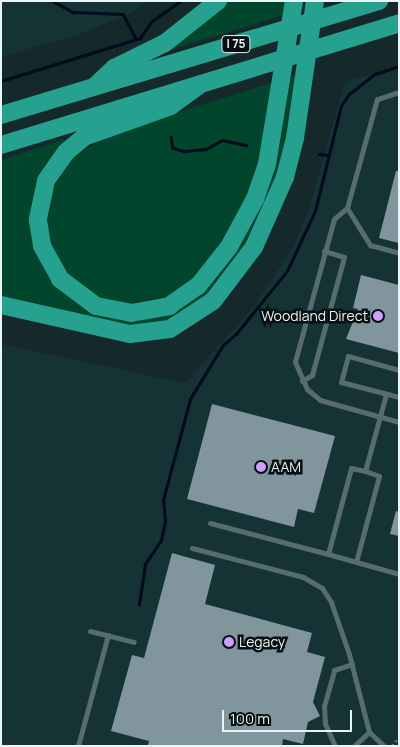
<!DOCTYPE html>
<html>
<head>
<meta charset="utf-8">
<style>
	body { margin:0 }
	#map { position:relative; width:400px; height:747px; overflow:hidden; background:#15282a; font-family:Manrope,sans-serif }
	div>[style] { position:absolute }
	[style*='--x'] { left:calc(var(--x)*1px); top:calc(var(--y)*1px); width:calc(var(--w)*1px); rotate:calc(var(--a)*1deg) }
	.built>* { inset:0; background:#153235 }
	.green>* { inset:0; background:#00452c }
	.stream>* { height:2.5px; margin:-1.25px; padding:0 1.25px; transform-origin:1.25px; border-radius:1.25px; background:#000b1b }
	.building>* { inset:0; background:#81959d }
	.path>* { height:2px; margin-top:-1px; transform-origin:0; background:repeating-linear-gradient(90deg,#6d7d7e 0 2.5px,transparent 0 5px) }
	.lane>* { height:5px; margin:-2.5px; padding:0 2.5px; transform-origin:2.5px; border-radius:2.5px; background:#576c6e }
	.highway>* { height:18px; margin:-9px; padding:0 9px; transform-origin:9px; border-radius:9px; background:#26a190 }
	.dots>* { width:14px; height:14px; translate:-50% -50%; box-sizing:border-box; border:2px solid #070f10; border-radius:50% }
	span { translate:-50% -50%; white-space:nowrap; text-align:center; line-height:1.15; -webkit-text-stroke:5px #070f10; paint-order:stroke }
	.shield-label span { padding:1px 4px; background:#070f10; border:1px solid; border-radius:4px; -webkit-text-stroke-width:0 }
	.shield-label { font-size:12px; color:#e9f5f6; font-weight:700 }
	.poi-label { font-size:14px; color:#e9f5f6 }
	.right { translate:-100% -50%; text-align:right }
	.left { translate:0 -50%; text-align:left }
	.frame { position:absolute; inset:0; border:2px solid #e9f5f6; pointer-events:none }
	.scale { position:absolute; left:222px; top:710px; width:130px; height:22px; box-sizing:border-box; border:2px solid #e9f5f6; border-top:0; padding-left:6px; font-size:15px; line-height:18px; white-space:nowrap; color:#e9f5f6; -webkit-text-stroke:4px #070f10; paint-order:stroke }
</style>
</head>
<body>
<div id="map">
	<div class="built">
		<i style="clip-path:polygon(1px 1px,148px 1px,133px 12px,81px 34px,1px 57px)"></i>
		<i style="clip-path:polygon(399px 66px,399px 746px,1px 746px,1px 344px,185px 383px,255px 305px,292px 249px,308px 212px,345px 82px)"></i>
	</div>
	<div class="green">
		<i style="clip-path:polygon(228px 1px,288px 1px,287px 14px,167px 51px)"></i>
		<i style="clip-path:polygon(300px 74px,292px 121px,270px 204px,228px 277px,183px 318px,140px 329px,1px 300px,1px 160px,68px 138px,61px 149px,38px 253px,124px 319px,222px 269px,290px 76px)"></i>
		<i style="clip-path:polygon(277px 81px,258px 171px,234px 227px,197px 279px,167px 297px,123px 304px,96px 297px,69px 276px,51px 246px,47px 223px,53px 189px,69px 161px,109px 134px)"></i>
	</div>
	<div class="stream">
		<i style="--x:53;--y:1;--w:23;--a:29"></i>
		<i style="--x:73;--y:12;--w:50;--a:2.3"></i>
		<i style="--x:123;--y:14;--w:26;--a:62"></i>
		<i style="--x:1;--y:81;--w:145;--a:-17.2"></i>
		<i style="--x:140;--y:38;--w:21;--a:-55"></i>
		<i style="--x:152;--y:21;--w:35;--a:-35"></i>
		<i style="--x:171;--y:137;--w:11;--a:80"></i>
		<i style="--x:173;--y:148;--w:11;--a:15"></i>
		<i style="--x:184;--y:151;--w:22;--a:-5"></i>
		<i style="--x:206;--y:149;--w:18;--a:-29"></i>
		<i style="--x:222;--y:140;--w:25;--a:12"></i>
		<i style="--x:319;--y:154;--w:10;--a:6"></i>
		<i style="--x:139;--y:605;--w:41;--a:-81.7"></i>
		<i style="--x:145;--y:564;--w:29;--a:-56"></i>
		<i style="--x:161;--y:540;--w:19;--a:-78"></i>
		<i style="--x:165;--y:521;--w:21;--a:-95"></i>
		<i style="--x:163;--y:500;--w:105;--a:-75"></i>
		<i style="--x:190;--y:399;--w:63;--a:-58.6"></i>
		<i style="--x:223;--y:345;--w:17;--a:-40"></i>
		<i style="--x:236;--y:334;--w:81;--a:-51"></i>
		<i style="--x:287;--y:271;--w:66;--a:-65"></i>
		<i style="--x:315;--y:211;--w:108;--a:-76.1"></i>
		<i style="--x:341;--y:106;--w:14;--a:-56"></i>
		<i style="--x:349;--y:94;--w:33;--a:-38"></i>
		<i style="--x:375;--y:74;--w:25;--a:-18"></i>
	</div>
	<div class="building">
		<i style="clip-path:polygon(396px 171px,399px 171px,399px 243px,379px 238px)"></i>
		<i style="clip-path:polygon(361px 275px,399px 285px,399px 353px,346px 339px,358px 309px,353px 308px)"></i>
		<i style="clip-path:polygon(212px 404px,335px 436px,314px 513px,298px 509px,294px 527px,187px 499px)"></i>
		<i style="clip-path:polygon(396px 511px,399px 512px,399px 536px,390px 534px)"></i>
		<i style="clip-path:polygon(172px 553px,215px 565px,205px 604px,312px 633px,307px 652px,325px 657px,313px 702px,320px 716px,308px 722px,303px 744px,283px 739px,282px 746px,148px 746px,149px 741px,111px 731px,132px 655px,144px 658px)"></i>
	</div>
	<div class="path">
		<i style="--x:392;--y:746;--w:11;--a:-49"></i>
	</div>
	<div class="lane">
		<i style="--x:399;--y:92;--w:23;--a:162"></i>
		<i style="--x:377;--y:99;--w:113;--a:105.4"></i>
		<i style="--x:347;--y:208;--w:44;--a:58.1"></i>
		<i style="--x:370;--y:245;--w:30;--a:15"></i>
		<i style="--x:347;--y:208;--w:17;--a:140"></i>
		<i style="--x:334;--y:219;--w:148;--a:105.3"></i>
		<i style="--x:295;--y:362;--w:30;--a:66"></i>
		<i style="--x:307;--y:389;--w:17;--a:40"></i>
		<i style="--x:320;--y:400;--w:82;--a:15.6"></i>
		<i style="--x:399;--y:370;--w:53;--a:-164.6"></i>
		<i style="--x:348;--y:356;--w:27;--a:105"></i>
		<i style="--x:341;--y:382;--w:60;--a:14.5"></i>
		<i style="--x:302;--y:381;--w:12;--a:-31"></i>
		<i style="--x:312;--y:375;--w:122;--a:-74.8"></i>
		<i style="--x:344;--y:257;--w:21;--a:-163"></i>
		<i style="--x:210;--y:523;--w:122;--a:14.7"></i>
		<i style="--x:328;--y:554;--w:89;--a:-75"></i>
		<i style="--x:351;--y:468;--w:14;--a:12"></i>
		<i style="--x:365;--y:471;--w:80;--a:-74.7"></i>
		<i style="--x:192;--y:548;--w:115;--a:14.6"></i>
		<i style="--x:303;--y:577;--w:22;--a:30"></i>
		<i style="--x:322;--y:588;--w:17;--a:57"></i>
		<i style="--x:331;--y:602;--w:55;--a:70.9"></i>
		<i style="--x:349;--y:654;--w:81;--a:75.6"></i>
		<i style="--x:369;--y:732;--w:21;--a:43"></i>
		<i style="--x:328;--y:554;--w:74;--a:15.7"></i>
		<i style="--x:356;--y:562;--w:89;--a:-75"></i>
		<i style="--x:379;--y:476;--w:15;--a:-160"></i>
		<i style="--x:90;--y:631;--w:45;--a:14"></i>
		<i style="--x:78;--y:746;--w:115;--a:-74.9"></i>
		<i style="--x:335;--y:746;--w:24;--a:-114"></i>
		<i style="--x:325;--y:724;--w:18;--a:-93"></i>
		<i style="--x:324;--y:706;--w:37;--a:-74"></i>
		<i style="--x:334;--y:670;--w:19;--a:-18"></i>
		<i style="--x:354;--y:746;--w:21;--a:-43"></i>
	</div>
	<div class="highway">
		<i style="--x:201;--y:84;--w:37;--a:144"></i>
		<i style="--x:171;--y:106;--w:92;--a:160.4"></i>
		<i style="--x:84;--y:137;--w:23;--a:140"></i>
		<i style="--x:66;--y:152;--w:35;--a:125"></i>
		<i style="--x:46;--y:181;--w:40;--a:102"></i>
		<i style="--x:38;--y:220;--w:26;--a:81"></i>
		<i style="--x:42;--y:246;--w:38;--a:61"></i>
		<i style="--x:60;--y:279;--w:45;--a:36.9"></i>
		<i style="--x:96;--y:306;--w:36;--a:11"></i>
		<i style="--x:131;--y:313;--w:39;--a:-10"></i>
		<i style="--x:169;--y:306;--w:35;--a:-35"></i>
		<i style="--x:198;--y:286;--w:50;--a:-51.5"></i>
		<i style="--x:229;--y:247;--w:55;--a:-61.6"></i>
		<i style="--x:255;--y:199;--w:37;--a:-71"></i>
		<i style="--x:267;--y:164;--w:165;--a:-80.6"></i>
		<i style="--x:96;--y:85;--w:25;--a:-43"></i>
		<i style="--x:114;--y:68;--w:57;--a:-26.1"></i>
		<i style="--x:165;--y:43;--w:68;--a:-38.4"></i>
		<i style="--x:1;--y:115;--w:395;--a:-16.8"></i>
		<i style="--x:1;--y:145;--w:416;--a:-17"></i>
		<i style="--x:1;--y:305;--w:132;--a:12.7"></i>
		<i style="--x:130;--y:334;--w:40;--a:-7.1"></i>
		<i style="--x:170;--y:329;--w:51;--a:-33.1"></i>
		<i style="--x:213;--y:301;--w:68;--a:-52.8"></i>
		<i style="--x:254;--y:247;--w:77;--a:-66.1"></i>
		<i style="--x:285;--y:177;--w:40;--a:-75.6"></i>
		<i style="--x:295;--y:138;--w:138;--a:-81.7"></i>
	</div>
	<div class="dots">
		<i style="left:378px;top:316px;background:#d19dfe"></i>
		<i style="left:261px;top:467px;background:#d19dfe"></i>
		<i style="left:229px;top:642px;background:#d19dfe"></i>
	</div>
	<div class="shield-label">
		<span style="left:236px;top:44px">I 75</span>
	</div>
	<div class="poi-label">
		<span class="right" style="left:368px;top:316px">Woodland Direct</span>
		<span class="left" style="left:271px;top:467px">AAM</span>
		<span class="left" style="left:239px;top:642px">Legacy</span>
	</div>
	<div class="frame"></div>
	<div class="scale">100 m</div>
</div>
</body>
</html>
